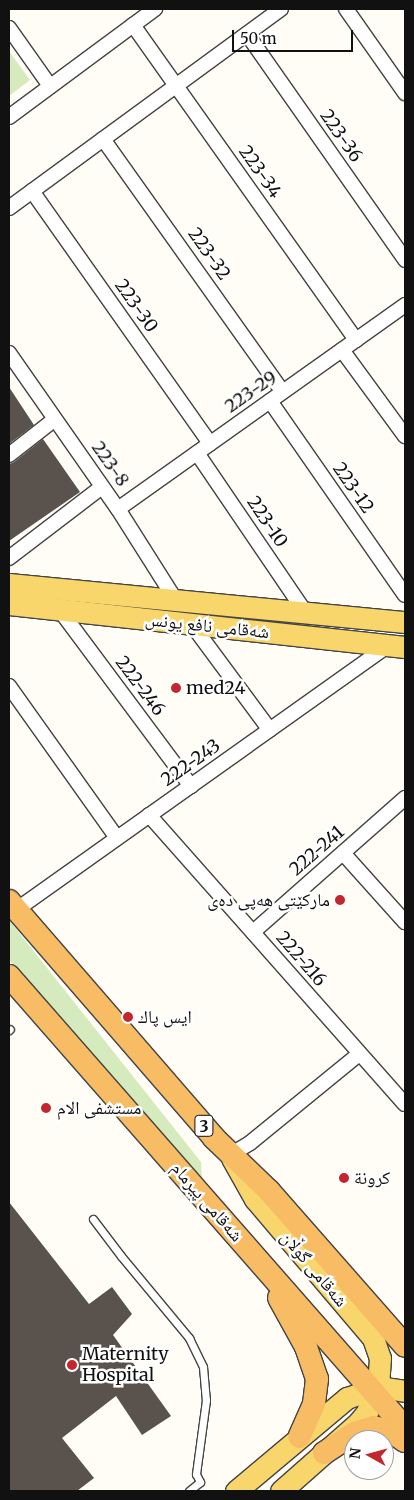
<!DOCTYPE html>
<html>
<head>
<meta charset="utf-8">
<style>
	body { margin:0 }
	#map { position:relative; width:414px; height:1500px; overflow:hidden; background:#fffdf5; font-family:Merriweather,"Noto Naskh Arabic",serif }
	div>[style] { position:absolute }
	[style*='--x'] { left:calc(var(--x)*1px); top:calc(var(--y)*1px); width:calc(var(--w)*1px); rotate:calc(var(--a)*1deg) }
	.green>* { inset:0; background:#d5ebbd }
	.building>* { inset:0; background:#5a524d }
	.roads { filter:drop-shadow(1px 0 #444) drop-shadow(-1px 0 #444) drop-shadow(0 1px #444) drop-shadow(0 -1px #444) }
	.service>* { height:7px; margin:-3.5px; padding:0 3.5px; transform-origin:3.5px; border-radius:3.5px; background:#fff }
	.minor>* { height:14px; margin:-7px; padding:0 7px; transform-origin:7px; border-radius:7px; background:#fff }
	.primary>* { height:21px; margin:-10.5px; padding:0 10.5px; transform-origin:10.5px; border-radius:10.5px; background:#f9d66b }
	.trunk>* { height:22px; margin:-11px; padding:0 11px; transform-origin:11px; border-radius:11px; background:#f7bc64 }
	.dots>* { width:14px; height:14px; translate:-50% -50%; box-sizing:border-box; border:2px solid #fff; border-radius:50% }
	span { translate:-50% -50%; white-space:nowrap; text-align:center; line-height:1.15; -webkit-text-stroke:5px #fff; paint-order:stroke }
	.shield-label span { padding:1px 4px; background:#fff; border:1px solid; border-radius:4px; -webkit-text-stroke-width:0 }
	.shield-label { font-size:16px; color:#111; font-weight:700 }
	.street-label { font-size:18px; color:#111 }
	.poi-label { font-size:18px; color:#111 }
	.left { translate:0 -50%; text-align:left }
	.right { translate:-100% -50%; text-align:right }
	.frame { position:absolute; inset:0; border:10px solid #111; pointer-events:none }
	.north { position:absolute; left:344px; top:1430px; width:50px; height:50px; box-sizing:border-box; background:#fff; border:1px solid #a0a0a0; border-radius:50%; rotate:277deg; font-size:14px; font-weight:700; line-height:20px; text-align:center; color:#111 }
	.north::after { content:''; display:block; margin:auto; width:18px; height:22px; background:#c4262e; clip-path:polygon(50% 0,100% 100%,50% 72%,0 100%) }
	.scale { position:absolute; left:232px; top:30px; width:121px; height:22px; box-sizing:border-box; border:2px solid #111; border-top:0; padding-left:6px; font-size:15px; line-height:18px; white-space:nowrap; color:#111; -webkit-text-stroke:4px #fff; paint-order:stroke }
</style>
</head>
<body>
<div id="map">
	<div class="green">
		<i style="clip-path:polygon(9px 51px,30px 80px,9px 96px)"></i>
		<i style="clip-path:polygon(9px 920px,201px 1162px,202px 1181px,9px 960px)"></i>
	</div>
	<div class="building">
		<i style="clip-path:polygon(9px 387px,34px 425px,9px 444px)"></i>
		<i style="clip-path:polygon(43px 439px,80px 492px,9px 541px,9px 464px,14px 462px)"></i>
		<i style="clip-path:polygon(9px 1202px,89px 1304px,112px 1287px,132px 1314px,113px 1335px,171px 1416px,142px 1435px,116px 1396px,62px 1438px,94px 1478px,77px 1491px,9px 1491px)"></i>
	</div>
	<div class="roads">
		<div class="service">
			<i style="--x:9;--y:1030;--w:1;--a:-45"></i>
			<i style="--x:93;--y:1219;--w:46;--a:52.9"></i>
			<i style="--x:121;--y:1256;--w:107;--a:50.3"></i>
			<i style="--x:189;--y:1338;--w:32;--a:64"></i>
			<i style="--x:203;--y:1367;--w:33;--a:85"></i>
			<i style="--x:206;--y:1400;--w:75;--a:97.7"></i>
			<i style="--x:196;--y:1474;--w:9;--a:63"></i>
			<i style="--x:200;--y:1482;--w:14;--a:141"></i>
		</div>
		<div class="minor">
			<i style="--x:346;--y:9;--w:103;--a:54.9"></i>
			<i style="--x:133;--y:25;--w:386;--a:54.7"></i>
			<i style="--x:9;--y:28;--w:71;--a:54.7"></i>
			<i style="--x:247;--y:34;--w:276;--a:55"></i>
			<i style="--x:9;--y:117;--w:182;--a:-36.5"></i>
			<i style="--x:103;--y:139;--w:310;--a:54.6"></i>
			<i style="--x:32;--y:191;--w:309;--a:54.8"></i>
			<i style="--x:9;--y:208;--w:337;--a:-36.2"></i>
			<i style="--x:342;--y:350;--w:107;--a:53.8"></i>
			<i style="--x:9;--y:353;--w:190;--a:55.1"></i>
			<i style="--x:118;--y:509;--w:112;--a:57.7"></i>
			<i style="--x:270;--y:401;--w:236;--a:55.2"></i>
			<i style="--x:197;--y:453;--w:192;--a:55.8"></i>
			<i style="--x:9;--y:455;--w:58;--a:-38"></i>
			<i style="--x:118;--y:509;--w:352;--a:-35.4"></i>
			<i style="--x:9;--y:558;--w:117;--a:-37.4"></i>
			<i style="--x:59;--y:609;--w:221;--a:53.3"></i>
			<i style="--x:190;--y:622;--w:134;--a:53.5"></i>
			<i style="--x:9;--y:686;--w:186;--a:54.6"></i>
			<i style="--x:149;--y:815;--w:386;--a:48.5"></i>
			<i style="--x:343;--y:853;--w:93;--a:48.1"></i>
			<i style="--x:16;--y:910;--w:456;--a:-35.4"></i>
			<i style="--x:253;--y:932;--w:203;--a:-41.4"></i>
			<i style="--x:230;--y:1155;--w:23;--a:-31"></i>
			<i style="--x:250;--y:1143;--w:141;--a:-39.2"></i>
		</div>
		<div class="primary">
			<i style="--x:9;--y:584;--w:398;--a:5.5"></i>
			<i style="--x:9;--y:604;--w:398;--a:6.2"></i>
			<i style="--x:232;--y:1158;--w:47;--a:60.7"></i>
			<i style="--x:255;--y:1199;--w:182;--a:49.7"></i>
			<i style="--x:373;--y:1338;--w:21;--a:71"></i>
			<i style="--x:380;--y:1358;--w:31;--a:94"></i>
			<i style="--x:378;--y:1389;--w:25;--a:116"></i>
			<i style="--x:367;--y:1412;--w:13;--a:129"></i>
			<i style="--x:359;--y:1422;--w:104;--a:138.5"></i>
			<i style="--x:236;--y:1491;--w:145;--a:-40"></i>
			<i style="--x:347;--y:1398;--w:27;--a:-20"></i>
			<i style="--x:372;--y:1389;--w:14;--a:-4"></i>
			<i style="--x:386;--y:1388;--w:19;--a:9"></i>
		</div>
		<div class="trunk">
			<i style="--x:9;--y:901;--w:313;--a:49.1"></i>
			<i style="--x:214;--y:1138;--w:76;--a:43.9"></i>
			<i style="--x:269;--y:1191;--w:206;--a:48.7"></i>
			<i style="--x:9;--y:976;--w:601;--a:48.78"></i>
			<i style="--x:279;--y:1298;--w:56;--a:61.1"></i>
			<i style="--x:306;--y:1347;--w:34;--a:71"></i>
			<i style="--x:317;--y:1379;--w:25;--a:97"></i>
			<i style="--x:314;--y:1404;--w:36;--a:114"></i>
			<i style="--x:324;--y:1453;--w:37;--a:-33"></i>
			<i style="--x:355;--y:1433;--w:19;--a:-18"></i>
			<i style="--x:373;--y:1427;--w:18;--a:13"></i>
			<i style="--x:391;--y:1431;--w:17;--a:36"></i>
		</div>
	</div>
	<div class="dots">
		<i style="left:176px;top:688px;background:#c4262e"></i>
		<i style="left:340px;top:900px;background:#c4262e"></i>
		<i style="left:128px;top:1017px;background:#c4262e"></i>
		<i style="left:46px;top:1108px;background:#c4262e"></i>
		<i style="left:344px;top:1178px;background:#c4262e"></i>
		<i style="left:72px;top:1365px;background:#c4262e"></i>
	</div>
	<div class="shield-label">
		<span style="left:204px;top:1126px">3</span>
	</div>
	<div class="street-label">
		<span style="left:341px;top:136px;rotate:55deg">223-36</span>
		<span style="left:260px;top:172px;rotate:55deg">223-34</span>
		<span style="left:209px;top:254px;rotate:55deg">223-32</span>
		<span style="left:136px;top:306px;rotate:55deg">223-30</span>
		<span style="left:251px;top:392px;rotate:-35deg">223-29</span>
		<span style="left:110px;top:464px;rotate:55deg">223-8</span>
		<span style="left:353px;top:488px;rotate:55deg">223-12</span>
		<span style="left:267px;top:522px;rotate:56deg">223-10</span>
		<span style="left:207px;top:626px;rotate:6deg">شەقامی نافع یونس</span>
		<span style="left:140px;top:686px;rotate:53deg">222-246</span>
		<span style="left:191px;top:763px;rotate:-35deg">222-243</span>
		<span style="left:317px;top:851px;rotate:-41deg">222-241</span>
		<span style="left:301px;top:959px;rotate:49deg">222-216</span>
		<span style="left:207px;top:1202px;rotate:49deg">شەقامی پیرمام</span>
		<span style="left:314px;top:1269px;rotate:50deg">شەقامی گوڵان</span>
	</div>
	<div class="poi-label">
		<span class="left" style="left:186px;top:688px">med24</span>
		<span class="right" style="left:330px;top:900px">مارکێتی هەپی دەی</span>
		<span class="left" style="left:138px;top:1017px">ايس پاك</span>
		<span class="left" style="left:57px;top:1108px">مستشفى الام</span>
		<span class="left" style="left:354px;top:1178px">كرونة</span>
		<span class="left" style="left:82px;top:1365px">Maternity<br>Hospital</span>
	</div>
	<div class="frame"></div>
	<div class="north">N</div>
	<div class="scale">50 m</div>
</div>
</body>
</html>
